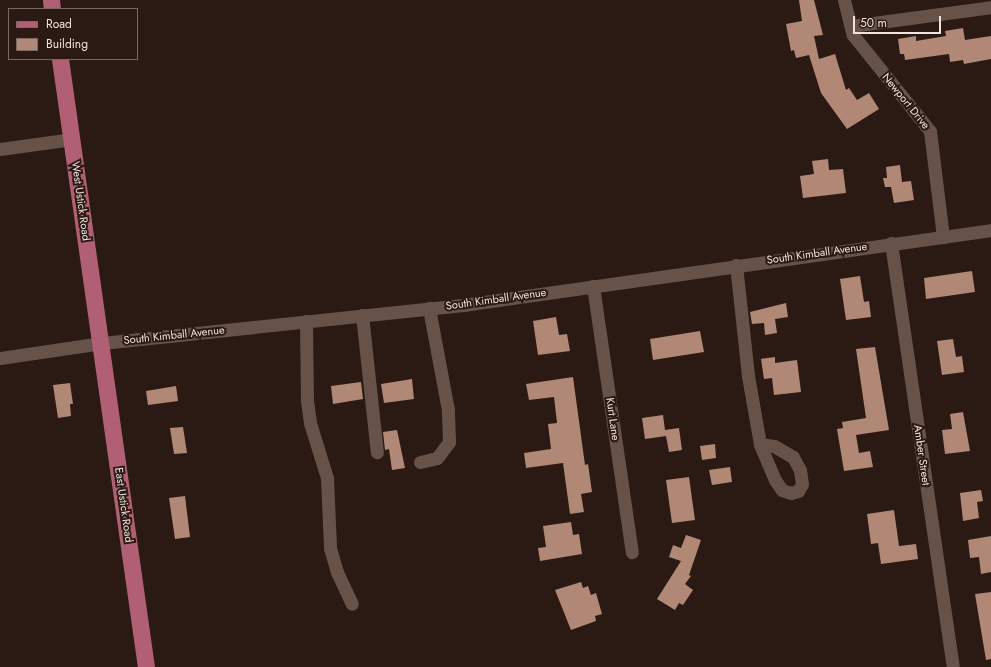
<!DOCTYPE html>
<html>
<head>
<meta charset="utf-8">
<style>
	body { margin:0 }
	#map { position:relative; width:991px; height:667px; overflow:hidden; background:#2b1a13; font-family:Jost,sans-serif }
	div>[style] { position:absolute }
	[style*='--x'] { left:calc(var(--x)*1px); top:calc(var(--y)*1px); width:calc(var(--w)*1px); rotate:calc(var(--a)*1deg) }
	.building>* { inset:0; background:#b18776 }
	.minor>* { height:13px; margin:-6.5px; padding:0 6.5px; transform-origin:6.5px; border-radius:6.5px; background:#67524a }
	.major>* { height:17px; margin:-8.5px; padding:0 8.5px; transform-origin:8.5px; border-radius:8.5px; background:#b05f75 }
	span { translate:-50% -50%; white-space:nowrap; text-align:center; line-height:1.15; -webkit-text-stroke:4px #2b1a13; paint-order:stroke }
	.street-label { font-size:11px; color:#f0e3de }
	.legend { position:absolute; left:8px; top:8px; width:130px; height:52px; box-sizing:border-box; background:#2b1a13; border:1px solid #7a6a64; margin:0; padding:5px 7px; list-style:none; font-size:12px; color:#f0e3de }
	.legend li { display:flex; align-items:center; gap:8px; height:20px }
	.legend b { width:20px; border:1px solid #7a6a64 }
	.scale { position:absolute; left:853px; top:16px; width:88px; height:18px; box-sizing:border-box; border:2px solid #f0e3de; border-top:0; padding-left:5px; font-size:12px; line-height:14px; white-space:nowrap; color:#f0e3de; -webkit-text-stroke:3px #2b1a13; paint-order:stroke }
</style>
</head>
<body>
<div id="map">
	<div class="building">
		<i style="clip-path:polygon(799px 0,814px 0,823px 35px,814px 36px,819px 59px,835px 54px,846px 90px,849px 88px,857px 100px,869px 93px,879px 109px,847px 129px,821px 93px,809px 55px,796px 58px,794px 50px,791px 51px,786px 24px,802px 21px)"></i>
		<i style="clip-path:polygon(963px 28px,965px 40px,991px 36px,991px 59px,964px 64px,963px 60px,950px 62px,949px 54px,905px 60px,904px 54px,900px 54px,898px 39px,916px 36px,916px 41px,946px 36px,945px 31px)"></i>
		<i style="clip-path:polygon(828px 159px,829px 170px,843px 169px,846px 193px,803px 198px,800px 176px,814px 174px,812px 161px)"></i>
		<i style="clip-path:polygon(900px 165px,902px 182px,911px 181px,914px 200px,894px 203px,891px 187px,885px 187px,883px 178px,887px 178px,886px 167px)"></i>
		<i style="clip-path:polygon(972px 271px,975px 292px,926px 299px,924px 278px)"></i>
		<i style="clip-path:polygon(860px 276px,864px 302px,869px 301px,871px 317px,846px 320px,840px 279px)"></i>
		<i style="clip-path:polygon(786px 303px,788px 317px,775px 319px,777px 333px,765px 335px,764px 323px,752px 324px,750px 312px)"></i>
		<i style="clip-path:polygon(556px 317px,559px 335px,567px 334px,570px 351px,538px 355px,533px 321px)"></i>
		<i style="clip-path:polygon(700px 331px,704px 352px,653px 360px,650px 339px)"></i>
		<i style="clip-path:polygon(953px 339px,956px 357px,962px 356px,964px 372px,942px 375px,937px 341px)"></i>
		<i style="clip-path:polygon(875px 347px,889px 430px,856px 435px,859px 453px,870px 451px,873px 467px,844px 471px,837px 429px,843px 428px,842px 422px,866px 418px,856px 349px)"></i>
		<i style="clip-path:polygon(775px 357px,775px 363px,797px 360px,801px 392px,774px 395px,772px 378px,764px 379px,761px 359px)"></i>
		<i style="clip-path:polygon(573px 377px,585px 465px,588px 464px,592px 492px,581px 494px,584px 512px,570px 514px,563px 463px,526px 468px,524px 453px,551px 449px,548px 424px,557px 423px,554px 397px,529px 400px,526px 384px)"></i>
		<i style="clip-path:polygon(412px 379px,414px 399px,384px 403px,381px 384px)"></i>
		<i style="clip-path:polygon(361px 382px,363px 399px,333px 404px,331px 386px)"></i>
		<i style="clip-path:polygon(70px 383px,73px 404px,70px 404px,71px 416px,58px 418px,53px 385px)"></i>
		<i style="clip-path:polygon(176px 386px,178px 401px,148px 405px,146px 391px)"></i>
		<i style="clip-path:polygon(963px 412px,970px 451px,945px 454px,942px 430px,952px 429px,950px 414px)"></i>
		<i style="clip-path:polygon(663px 415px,665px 430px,679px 428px,682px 450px,669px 452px,666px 436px,645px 439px,642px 418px)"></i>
		<i style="clip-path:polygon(183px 427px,187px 453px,174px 454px,170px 428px)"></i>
		<i style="clip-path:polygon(397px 430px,405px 468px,392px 470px,389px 449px,385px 450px,383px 432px)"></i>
		<i style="clip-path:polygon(715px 444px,716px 458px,702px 460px,700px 446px)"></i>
		<i style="clip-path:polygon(730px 467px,732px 482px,712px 485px,709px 470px)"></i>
		<i style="clip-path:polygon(689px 477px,695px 520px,672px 523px,666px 480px)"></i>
		<i style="clip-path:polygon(981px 490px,983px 501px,977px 502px,979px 518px,963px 521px,960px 493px)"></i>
		<i style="clip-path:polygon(185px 496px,190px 537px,175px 539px,169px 498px)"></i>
		<i style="clip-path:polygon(894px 510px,899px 546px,916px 544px,918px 559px,881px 564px,878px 543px,871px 544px,867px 514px)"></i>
		<i style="clip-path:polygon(571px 522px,573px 535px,579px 534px,582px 554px,540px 561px,538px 548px,546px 547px,543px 526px)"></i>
		<i style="clip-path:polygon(686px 535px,701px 540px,689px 575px,691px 576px,685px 584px,693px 590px,683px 605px,679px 603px,675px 610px,657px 599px,681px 561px,669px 557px,673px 545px,681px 548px)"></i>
		<i style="clip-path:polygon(991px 536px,991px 572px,981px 574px,979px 557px,970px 558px,968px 540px)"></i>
		<i style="clip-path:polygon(581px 582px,583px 588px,588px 586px,591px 595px,596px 593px,602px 614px,595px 616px,596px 621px,571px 630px,555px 590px)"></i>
		<i style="clip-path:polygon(991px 592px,991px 659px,986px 660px,975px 594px)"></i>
	</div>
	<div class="minor">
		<i style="--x:844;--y:0;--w:36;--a:76"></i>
		<i style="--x:853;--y:35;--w:123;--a:51.3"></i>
		<i style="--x:930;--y:131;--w:107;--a:83"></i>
		<i style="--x:851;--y:26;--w:141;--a:-7.7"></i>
		<i style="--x:0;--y:149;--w:73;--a:-7.9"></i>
		<i style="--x:891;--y:243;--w:429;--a:81.7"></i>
		<i style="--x:736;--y:265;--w:112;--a:83.8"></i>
		<i style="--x:748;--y:376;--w:69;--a:80"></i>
		<i style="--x:593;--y:286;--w:269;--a:81.7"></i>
		<i style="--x:362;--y:315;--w:138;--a:83.8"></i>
		<i style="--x:306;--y:321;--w:80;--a:89.3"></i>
		<i style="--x:307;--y:401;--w:22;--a:82"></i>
		<i style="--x:310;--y:423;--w:58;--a:72.8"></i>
		<i style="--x:327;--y:478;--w:70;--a:87.5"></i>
		<i style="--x:330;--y:548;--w:25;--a:74"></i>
		<i style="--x:337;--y:572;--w:35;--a:65"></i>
		<i style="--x:0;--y:358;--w:103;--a:-8.4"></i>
		<i style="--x:102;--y:343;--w:363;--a:-6"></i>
		<i style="--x:463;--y:305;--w:533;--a:-8.08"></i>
		<i style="--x:760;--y:444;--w:14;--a:8"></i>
		<i style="--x:774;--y:446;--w:22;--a:30"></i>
		<i style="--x:793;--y:457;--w:15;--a:62"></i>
		<i style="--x:800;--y:470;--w:14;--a:82"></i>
		<i style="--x:802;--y:484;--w:8;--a:120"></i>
		<i style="--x:798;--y:491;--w:7;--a:164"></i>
		<i style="--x:791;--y:493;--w:9;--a:-162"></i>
		<i style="--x:782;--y:490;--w:12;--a:-125"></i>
		<i style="--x:775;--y:480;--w:39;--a:-113"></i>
		<i style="--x:420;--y:462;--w:17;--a:-13"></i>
		<i style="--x:437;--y:458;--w:20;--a:-53"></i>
		<i style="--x:449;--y:442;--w:32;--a:-92"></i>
		<i style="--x:448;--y:410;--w:104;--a:-100.6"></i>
	</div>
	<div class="major">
		<i style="--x:51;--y:0;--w:9;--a:84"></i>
		<i style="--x:60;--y:59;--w:614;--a:81.95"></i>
	</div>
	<div class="street-label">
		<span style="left:906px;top:101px;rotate:51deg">Newport Drive</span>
		<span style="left:81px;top:201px;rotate:82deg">West Ustick Road</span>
		<span style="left:817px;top:253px;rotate:-8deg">South Kimball Avenue</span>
		<span style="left:496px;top:299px;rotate:-8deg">South Kimball Avenue</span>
		<span style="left:174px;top:335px;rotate:-6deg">South Kimball Avenue</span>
		<span style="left:613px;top:419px;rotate:82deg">Kurt Lane</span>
		<span style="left:922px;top:455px;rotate:82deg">Amber Street</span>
		<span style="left:124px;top:505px;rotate:82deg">East Ustick Road</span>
	</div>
	<ul class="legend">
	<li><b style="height:5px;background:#b05f75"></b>Road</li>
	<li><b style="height:11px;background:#b18776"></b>Building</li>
	</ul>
	<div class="scale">50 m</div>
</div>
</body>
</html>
